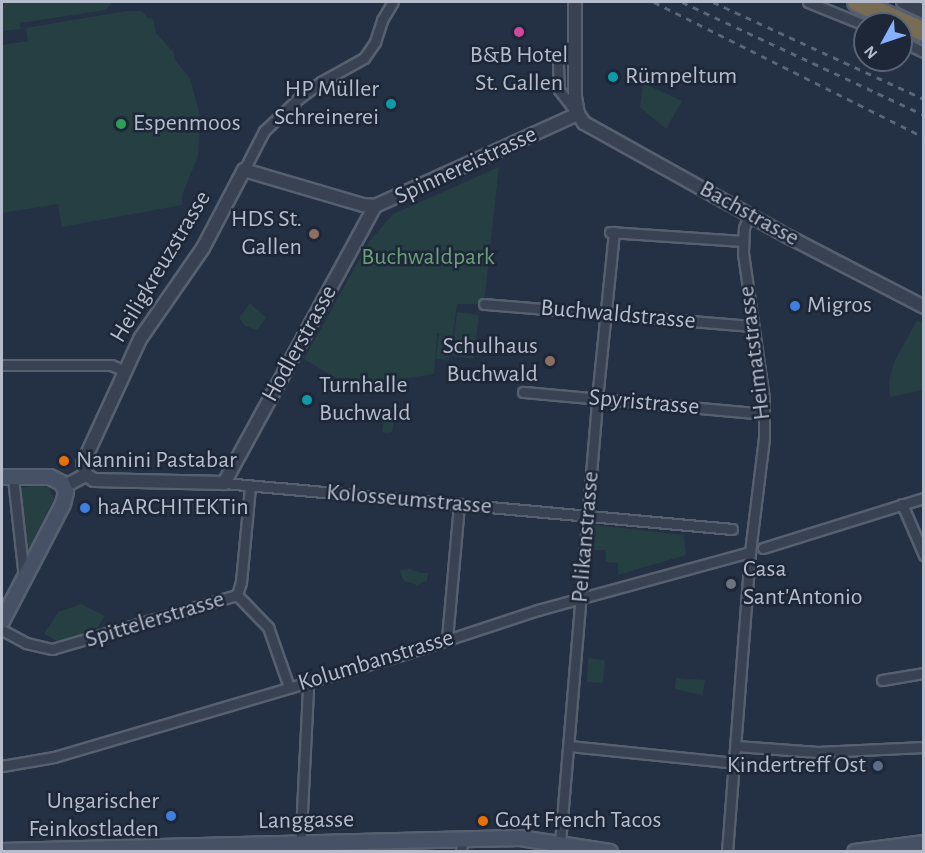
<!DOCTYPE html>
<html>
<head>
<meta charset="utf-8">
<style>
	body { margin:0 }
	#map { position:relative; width:925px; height:853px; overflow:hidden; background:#243043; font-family:"Alegreya Sans",sans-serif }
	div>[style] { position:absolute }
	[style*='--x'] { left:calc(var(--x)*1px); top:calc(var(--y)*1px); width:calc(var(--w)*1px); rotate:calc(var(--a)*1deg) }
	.green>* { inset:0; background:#263f43 }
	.roads { filter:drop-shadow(2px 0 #56606f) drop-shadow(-2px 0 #56606f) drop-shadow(0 2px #56606f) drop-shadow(0 -2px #56606f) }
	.minor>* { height:9px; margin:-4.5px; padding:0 4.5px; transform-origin:4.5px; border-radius:4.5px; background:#384252 }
	.tertiary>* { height:12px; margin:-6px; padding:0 6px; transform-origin:6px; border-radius:6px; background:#384252 }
	.secondary>* { height:14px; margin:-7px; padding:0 7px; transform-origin:7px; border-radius:7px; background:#465165 }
	.motorway>* { height:18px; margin:-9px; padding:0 9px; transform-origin:9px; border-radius:9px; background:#796c55 }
	.rail>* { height:3px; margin-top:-1.5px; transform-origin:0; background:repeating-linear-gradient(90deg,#5a6679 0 6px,transparent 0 12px) }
	.dots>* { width:16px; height:16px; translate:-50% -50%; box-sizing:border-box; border:3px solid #1d2737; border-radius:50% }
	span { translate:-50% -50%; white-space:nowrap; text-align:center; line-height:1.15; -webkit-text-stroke:5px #1d2737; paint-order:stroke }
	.poi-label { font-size:24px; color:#b5bdcc }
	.left { translate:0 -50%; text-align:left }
	.right { translate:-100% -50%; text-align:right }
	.street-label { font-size:24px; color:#b5bdcc }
	.park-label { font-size:24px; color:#6a9f78 }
	.frame { position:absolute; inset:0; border:3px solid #b5bdcc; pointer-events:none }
	.north { position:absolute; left:853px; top:12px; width:60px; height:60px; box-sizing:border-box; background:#1d2737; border:2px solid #5a6373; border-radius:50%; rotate:230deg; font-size:16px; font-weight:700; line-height:24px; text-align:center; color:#b5bdcc }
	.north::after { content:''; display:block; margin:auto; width:21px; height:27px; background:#87b1ff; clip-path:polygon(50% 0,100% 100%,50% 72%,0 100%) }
</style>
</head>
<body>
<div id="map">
	<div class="green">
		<i style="clip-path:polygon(2px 2px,117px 2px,112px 2px,106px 10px,20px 23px,20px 29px,2px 31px)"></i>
		<i style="clip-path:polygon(127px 11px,142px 11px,148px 18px,153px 19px,156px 33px,174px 53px,175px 60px,190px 78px,199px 112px,199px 135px,198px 156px,182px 195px,182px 205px,62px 227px,58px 204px,2px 213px,2px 45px,28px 41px,26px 28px)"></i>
		<i style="clip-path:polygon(643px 83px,682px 101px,666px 129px,640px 107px)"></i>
		<i style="clip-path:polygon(499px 167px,484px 304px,457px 304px,449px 360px,436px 359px,439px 334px,446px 335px,437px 333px,434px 374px,403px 379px,366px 396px,304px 359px,369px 242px,393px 214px)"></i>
		<i style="clip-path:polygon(250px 303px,266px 318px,257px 330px,245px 326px,239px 318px)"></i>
		<i style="clip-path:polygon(457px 312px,479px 315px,473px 359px,452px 356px)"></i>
		<i style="clip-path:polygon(917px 320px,923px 323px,923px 390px,890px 397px,889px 381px,894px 362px)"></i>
		<i style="clip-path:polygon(388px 412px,394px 413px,394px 423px,392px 432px,387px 433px,382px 432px,384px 413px)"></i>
		<i style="clip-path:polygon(42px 485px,49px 488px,54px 498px,26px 554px,20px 488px)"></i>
		<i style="clip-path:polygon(594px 525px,684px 535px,686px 555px,618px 575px,618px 563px,606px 562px,606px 550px,593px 550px)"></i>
		<i style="clip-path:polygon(410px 569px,421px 573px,428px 573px,427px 581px,417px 585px,404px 581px,399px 570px)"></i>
		<i style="clip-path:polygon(81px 604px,105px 616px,97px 628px,59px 642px,44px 634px,58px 612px)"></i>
		<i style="clip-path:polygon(588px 658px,605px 660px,603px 683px,587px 682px)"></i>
		<i style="clip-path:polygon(676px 678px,705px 680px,703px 695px,675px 689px)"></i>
	</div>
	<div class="roads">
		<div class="minor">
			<i style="--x:808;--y:2;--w:61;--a:22"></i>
			<i style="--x:901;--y:41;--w:25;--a:26"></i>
			<i style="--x:558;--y:64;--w:26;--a:88"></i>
			<i style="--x:559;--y:90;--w:31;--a:52"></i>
			<i style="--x:244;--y:170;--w:44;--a:-62.9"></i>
			<i style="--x:264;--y:131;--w:48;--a:-43.3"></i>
			<i style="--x:299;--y:98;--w:27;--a:-36"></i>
			<i style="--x:321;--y:82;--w:49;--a:-29.2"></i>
			<i style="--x:364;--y:58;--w:19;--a:-55"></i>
			<i style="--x:375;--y:42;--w:23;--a:-72"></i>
			<i style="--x:382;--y:20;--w:21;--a:-59"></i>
			<i style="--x:610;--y:232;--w:132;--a:3.9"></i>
			<i style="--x:484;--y:304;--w:270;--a:4.7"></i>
			<i style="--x:2;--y:365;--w:109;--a:0"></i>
			<i style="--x:111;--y:365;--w:15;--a:23"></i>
			<i style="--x:523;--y:392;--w:242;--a:5.2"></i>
			<i style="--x:13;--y:478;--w:101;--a:83.7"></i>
			<i style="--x:224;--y:483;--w:510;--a:5.17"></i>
			<i style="--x:902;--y:504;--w:56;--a:66.7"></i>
			<i style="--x:763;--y:548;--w:169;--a:-17.3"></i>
			<i style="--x:237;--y:595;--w:45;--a:45.9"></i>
			<i style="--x:268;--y:627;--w:64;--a:70.7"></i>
			<i style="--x:2;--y:630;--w:27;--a:28"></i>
			<i style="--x:26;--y:643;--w:27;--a:13"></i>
			<i style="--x:52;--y:649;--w:193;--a:-16.3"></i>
			<i style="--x:237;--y:595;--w:14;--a:-73"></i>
			<i style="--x:241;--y:582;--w:96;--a:-84.6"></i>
			<i style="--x:447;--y:639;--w:136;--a:-84.9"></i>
			<i style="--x:882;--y:680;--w:43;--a:-9.5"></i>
			<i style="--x:569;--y:746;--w:167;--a:5.8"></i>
			<i style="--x:736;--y:746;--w:82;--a:4.2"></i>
			<i style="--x:818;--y:752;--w:106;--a:-2.7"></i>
			<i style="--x:2;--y:766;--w:53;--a:-9.8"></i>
			<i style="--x:54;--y:757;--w:368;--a:-16.4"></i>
			<i style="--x:407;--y:653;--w:138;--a:-18.2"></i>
			<i style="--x:538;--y:610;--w:220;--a:-15.3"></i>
			<i style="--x:560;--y:843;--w:446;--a:-85.2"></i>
			<i style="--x:597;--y:399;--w:168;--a:-84.2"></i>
			<i style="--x:300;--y:852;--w:161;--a:-87.2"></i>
			<i style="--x:308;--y:691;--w:8;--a:-104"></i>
			<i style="--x:461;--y:852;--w:12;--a:-85"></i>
			<i style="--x:727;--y:852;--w:301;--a:-85.6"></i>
			<i style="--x:750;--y:552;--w:115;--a:-83"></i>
			<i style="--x:764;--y:438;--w:39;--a:-90"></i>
			<i style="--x:764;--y:399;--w:148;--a:-98.2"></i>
			<i style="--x:743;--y:253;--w:25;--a:-88"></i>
			<i style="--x:744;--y:228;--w:14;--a:-69"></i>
		</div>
		<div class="tertiary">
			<i style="--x:575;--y:2;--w:95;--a:90"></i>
			<i style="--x:575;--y:97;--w:17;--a:80"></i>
			<i style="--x:578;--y:114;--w:11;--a:56"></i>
			<i style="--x:584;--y:123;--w:237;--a:29.1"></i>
			<i style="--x:791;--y:238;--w:150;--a:27.4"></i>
			<i style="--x:903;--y:2;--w:23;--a:25"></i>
			<i style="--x:86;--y:475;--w:12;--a:-104"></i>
			<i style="--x:83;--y:463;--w:136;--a:-65.3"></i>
			<i style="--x:140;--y:339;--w:111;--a:-55.3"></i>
			<i style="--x:203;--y:248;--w:88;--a:-62.3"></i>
			<i style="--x:244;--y:170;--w:124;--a:16.4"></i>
			<i style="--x:363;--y:205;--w:12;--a:5"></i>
			<i style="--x:375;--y:206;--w:223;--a:-24.4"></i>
			<i style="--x:86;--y:475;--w:9;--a:32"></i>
			<i style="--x:94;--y:480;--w:130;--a:1.3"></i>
			<i style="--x:224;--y:483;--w:315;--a:-61.4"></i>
			<i style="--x:65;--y:486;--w:24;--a:-28"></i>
		</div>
		<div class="secondary">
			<i style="--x:2;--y:477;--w:48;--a:0"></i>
			<i style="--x:50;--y:477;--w:13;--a:27"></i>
			<i style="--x:62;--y:483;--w:10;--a:66"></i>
			<i style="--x:66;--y:492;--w:12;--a:104"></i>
			<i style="--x:63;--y:504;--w:132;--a:117.5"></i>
			<i style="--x:2;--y:851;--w:518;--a:-1.44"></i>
			<i style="--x:520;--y:838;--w:91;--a:8.8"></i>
			<i style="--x:855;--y:852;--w:70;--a:-7.4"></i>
		</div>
		<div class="motorway">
			<i style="--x:857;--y:2;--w:73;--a:24.1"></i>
		</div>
	</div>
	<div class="rail">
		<i style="--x:654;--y:2;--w:302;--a:26.6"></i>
		<i style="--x:682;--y:2;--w:267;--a:25"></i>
		<i style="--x:713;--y:2;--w:232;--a:24.7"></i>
	</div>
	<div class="dots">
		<i style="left:519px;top:32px;background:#d1479c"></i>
		<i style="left:613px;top:77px;background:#0f9aa8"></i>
		<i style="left:391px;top:104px;background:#0f9aa8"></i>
		<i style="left:121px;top:124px;background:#2e9e5b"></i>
		<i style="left:314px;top:234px;background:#8d6e63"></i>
		<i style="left:795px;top:306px;background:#3f7fe0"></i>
		<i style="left:550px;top:361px;background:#8d6e63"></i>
		<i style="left:307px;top:400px;background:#0f9aa8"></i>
		<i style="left:64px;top:461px;background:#e8710a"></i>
		<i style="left:85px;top:508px;background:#3f7fe0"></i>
		<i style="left:731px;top:584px;background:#6b7280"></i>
		<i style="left:878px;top:766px;background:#5c6f8a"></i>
		<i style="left:171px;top:816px;background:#3f7fe0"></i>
		<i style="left:483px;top:821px;background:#e8710a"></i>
	</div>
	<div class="poi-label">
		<span style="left:519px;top:70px">B&amp;B Hotel<br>St. Gallen</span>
		<span class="left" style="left:625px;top:77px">Rümpeltum</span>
		<span class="right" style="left:379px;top:104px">HP Müller<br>Schreinerei</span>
		<span class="left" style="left:133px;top:124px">Espenmoos</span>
		<span class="right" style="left:302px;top:234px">HDS St.<br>Gallen</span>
		<span class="left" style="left:807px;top:306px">Migros</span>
		<span class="right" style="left:538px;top:361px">Schulhaus<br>Buchwald</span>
		<span class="left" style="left:319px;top:400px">Turnhalle<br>Buchwald</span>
		<span class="left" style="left:76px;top:461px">Nannini Pastabar</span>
		<span class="left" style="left:97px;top:508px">haARCHITEKTin</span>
		<span class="left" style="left:743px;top:584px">Casa<br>Sant'Antonio</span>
		<span class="right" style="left:866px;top:766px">Kindertreff Ost</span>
		<span class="right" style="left:159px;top:816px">Ungarischer<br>Feinkostladen</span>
		<span class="left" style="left:495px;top:821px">Go4t French Tacos</span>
	</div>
	<div class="street-label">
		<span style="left:466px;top:166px;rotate:-25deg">Spinnereistrasse</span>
		<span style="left:749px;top:214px;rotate:29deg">Bachstrasse</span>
		<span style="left:161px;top:267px;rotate:-59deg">Heiligkreuzstrasse</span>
		<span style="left:618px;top:315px;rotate:5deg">Buchwaldstrasse</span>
		<span style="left:300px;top:344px;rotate:-61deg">Hodlerstrasse</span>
		<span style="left:755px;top:353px;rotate:-97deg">Heimatstrasse</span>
		<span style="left:644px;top:403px;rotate:5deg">Spyristrasse</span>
		<span style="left:409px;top:500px;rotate:5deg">Kolosseumstrasse</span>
		<span style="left:586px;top:537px;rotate:-85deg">Pelikanstrasse</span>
		<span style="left:155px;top:620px;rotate:-17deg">Spittelerstrasse</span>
		<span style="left:376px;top:661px;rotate:-17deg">Kolumbanstrasse</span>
		<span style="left:306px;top:821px;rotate:-1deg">Langgasse</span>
	</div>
	<div class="park-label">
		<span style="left:428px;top:258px">Buchwaldpark</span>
	</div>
	<div class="frame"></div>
	<div class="north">N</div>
</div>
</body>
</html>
